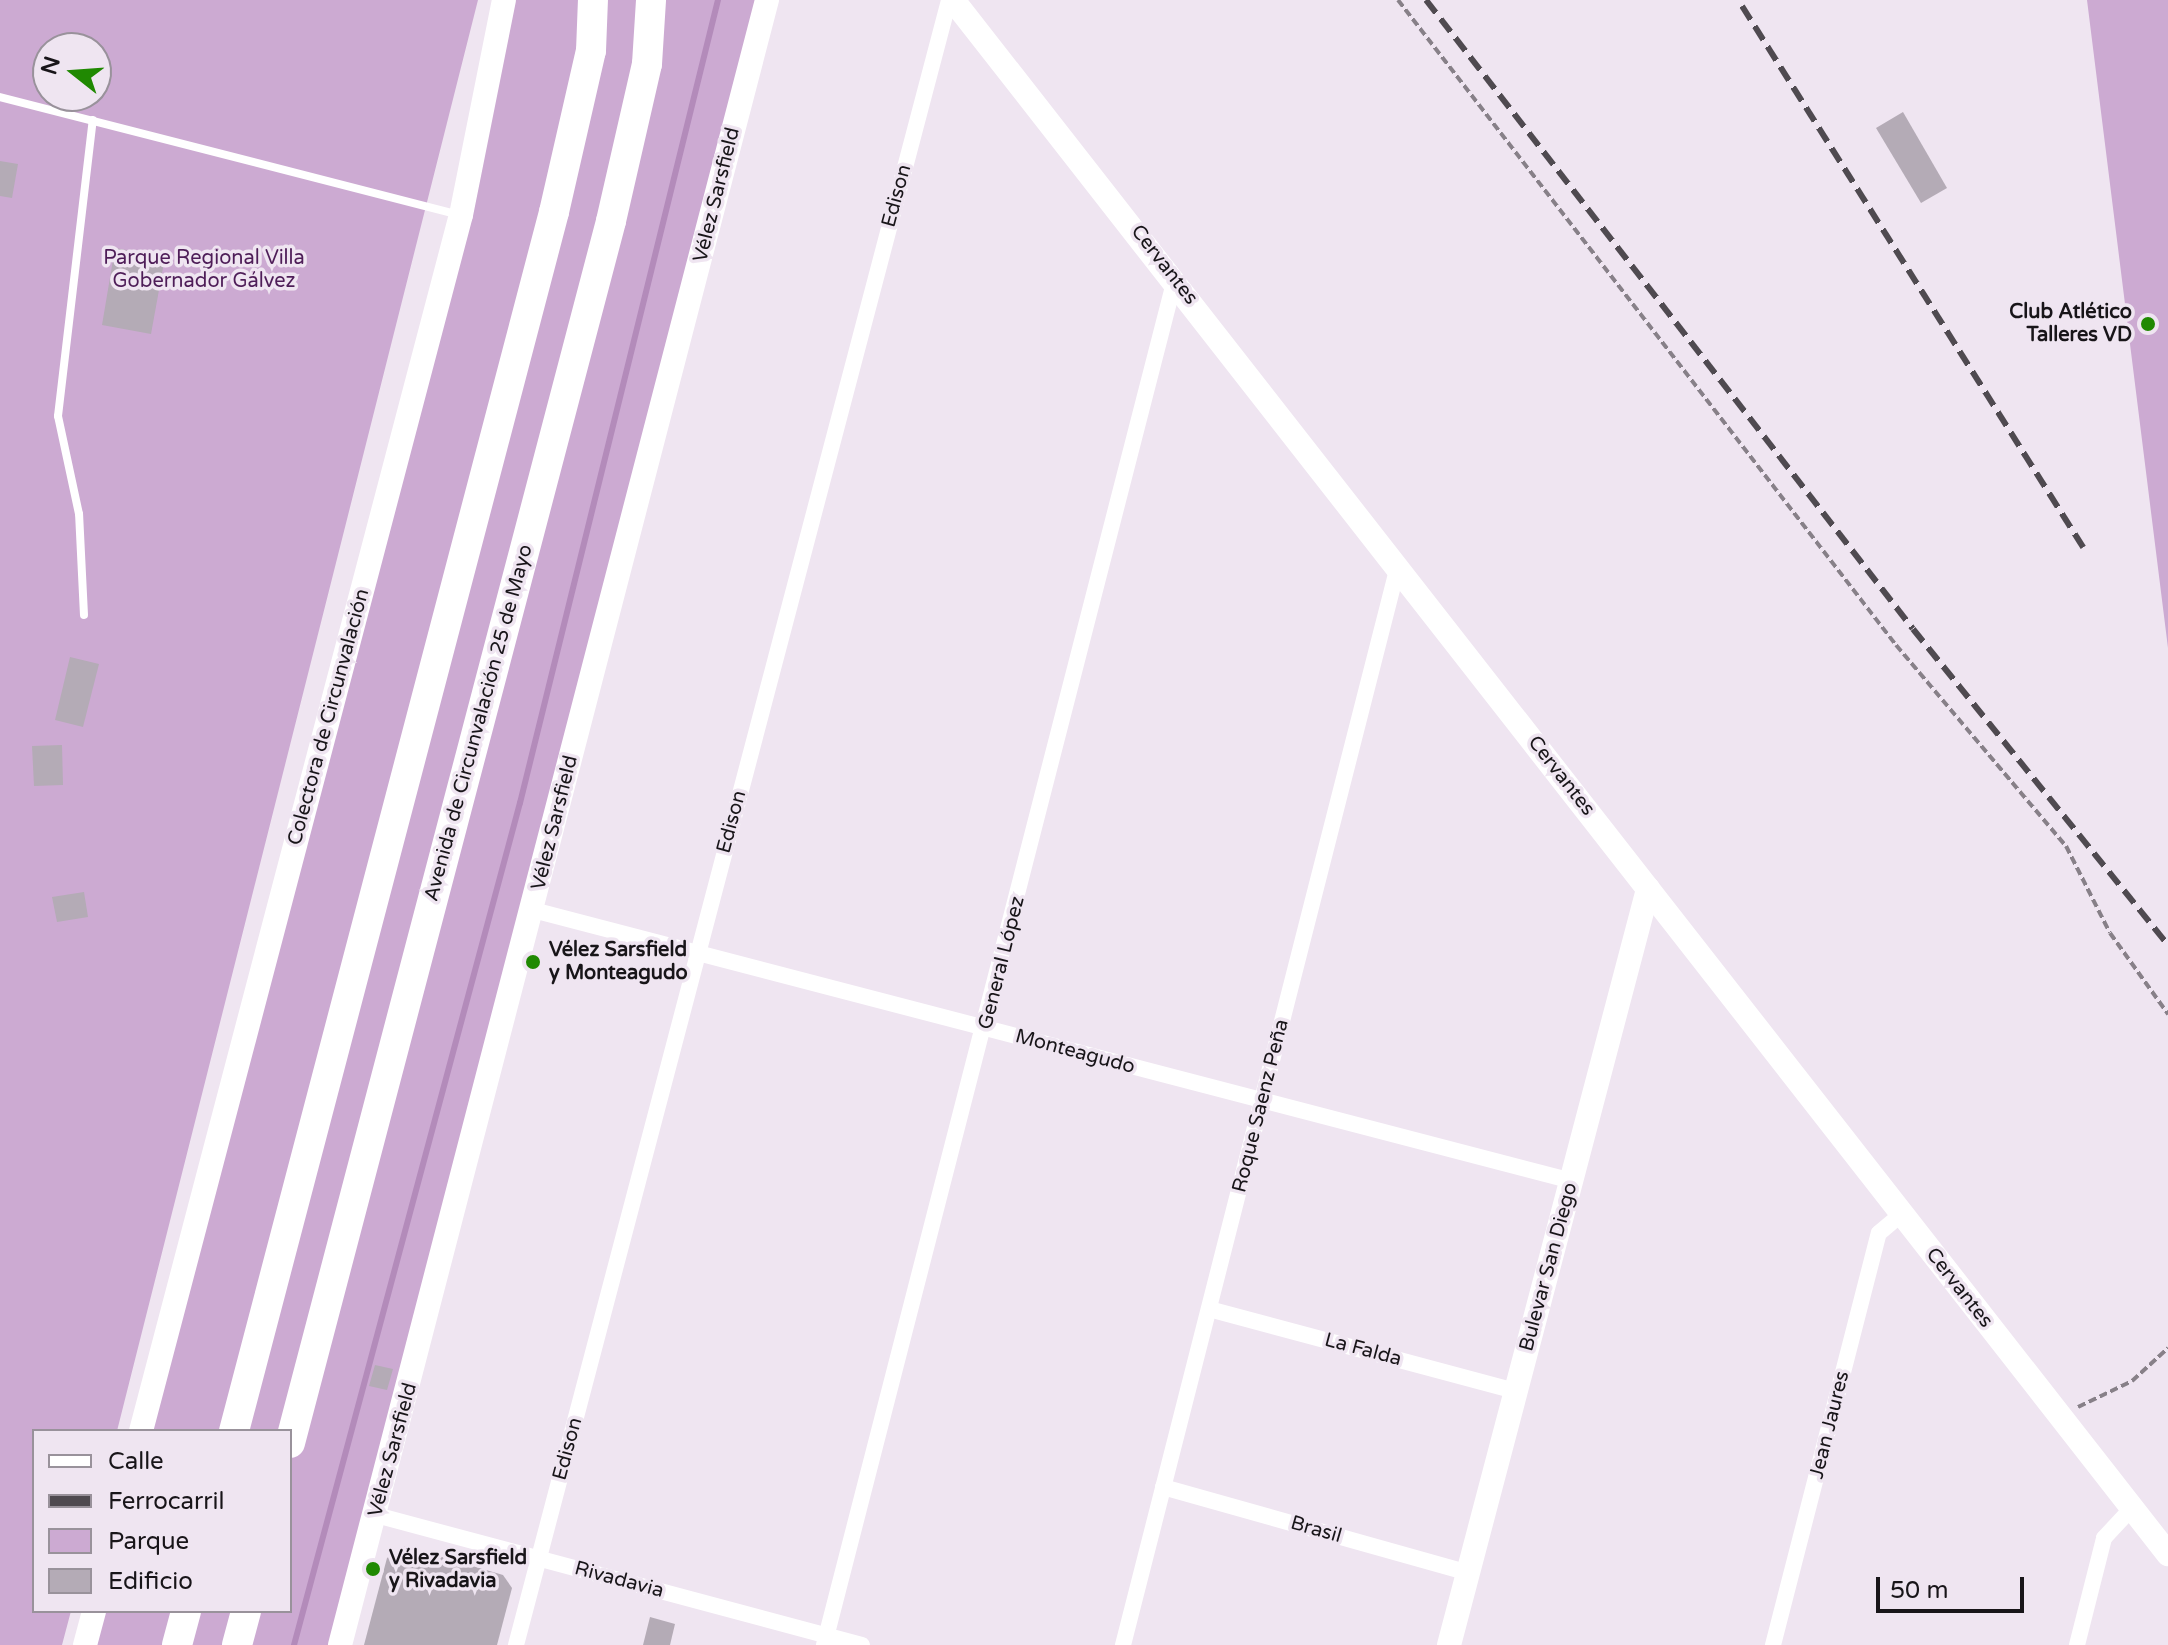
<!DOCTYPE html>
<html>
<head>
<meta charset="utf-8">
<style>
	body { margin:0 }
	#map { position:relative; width:2168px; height:1645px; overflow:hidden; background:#efe5f1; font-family:"Varela Round",sans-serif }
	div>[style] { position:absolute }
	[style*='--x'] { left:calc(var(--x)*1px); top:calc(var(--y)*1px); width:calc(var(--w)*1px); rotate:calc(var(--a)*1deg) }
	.green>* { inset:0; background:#ccaad2 }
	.stream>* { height:6px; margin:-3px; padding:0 3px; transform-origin:3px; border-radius:3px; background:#b38bba }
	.building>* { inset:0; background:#b4abb6 }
	.path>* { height:4px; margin-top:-2px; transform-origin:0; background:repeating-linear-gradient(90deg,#878088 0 8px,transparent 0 12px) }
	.lane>* { height:8px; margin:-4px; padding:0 4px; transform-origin:4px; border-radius:4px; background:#fff }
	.street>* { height:16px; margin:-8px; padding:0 8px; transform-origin:8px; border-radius:8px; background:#fff }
	.secondary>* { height:24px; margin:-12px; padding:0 12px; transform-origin:12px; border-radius:12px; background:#fff }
	.highway>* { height:30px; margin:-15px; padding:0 15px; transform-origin:15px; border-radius:15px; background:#fff }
	.rail>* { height:6px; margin-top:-3px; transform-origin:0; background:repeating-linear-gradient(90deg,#4f4a50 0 16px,transparent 0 24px) }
	.dots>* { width:22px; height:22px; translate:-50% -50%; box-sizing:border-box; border:4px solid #efe5f1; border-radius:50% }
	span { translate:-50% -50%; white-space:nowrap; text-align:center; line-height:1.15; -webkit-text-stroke:7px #efe5f1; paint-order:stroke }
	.street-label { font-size:20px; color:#181519 }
	.park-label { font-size:20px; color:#4e1d58 }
	.poi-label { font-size:20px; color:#181519; font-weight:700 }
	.right { translate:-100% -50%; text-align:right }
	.left { translate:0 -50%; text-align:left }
	.legend { position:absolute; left:32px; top:1429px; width:260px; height:184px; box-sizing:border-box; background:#efe5f1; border:2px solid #99929b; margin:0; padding:10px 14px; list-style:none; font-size:24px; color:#181519 }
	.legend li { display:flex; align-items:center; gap:16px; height:40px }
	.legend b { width:40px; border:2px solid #99929b }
	.north { position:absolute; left:32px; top:32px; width:80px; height:80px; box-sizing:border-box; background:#efe5f1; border:2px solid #99929b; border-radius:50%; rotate:287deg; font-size:22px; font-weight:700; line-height:32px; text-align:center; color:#181519 }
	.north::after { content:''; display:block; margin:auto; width:28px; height:36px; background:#208902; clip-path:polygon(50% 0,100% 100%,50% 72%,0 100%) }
	.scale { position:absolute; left:1876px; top:1577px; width:148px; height:36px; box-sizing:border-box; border:4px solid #181519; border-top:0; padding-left:10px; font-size:24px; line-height:28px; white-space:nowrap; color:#181519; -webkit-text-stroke:6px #efe5f1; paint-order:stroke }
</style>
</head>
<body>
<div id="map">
	<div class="green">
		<i style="clip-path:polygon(evenodd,0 0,478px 0,117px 1431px,34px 1431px,34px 1611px,71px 1611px,62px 1645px,0 1645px,0 0,48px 48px,96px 48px,96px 96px,48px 96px,48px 48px)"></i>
		<i style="clip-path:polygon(504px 0,767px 0,340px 1645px,85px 1645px,94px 1611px,290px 1611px,290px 1431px,141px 1431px)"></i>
		<i style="clip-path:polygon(2087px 0,2168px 0,2168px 648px)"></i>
	</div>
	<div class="stream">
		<i style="--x:294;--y:1645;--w:872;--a:-74.98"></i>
		<i style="--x:520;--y:803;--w:827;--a:-76.15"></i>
	</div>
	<div class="building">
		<i style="clip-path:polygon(1903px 112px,1947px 188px,1921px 203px,1876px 128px)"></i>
		<i style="clip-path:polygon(0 161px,18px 164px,12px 198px,0 196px)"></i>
		<i style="clip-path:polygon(115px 248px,165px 257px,151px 334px,102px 325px)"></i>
		<i style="clip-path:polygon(70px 657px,99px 664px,83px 727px,55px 720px)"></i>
		<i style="clip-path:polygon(62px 745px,63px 785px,34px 786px,32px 746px)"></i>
		<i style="clip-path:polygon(84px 892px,88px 917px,57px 922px,52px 897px)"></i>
		<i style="clip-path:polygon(375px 1365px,393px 1369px,387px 1390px,369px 1386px)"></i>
		<i style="clip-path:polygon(405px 1546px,503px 1575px,512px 1588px,497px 1645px,364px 1645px,387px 1558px)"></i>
		<i style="clip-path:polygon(650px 1617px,675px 1624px,670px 1645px,643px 1645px)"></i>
	</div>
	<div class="path">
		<i style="--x:1398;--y:0;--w:815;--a:52.33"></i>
		<i style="--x:1896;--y:645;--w:263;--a:49.8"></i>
		<i style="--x:2066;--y:846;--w:97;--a:63.2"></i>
		<i style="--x:2110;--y:933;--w:100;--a:54.4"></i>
		<i style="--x:2078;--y:1407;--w:60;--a:-25.7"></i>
		<i style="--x:2132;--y:1381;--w:49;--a:-42.5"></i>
	</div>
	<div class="lane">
		<i style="--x:0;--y:97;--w:472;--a:14.4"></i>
		<i style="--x:84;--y:615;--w:101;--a:-92.8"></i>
		<i style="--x:79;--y:514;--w:100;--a:-102.1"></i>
		<i style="--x:58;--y:416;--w:298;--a:-83.3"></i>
	</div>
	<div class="street">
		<i style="--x:533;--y:910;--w:1074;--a:14.62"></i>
		<i style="--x:1209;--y:1309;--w:318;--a:15"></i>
		<i style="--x:1163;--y:1487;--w:317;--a:15.7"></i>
		<i style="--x:376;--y:1515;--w:503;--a:14.98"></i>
		<i style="--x:516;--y:1645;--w:1701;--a:-75.25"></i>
		<i style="--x:824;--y:1645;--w:1410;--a:-75.59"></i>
		<i style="--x:1123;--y:1645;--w:1113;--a:-75.7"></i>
		<i style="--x:1773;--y:1645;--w:425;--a:-75.6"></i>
		<i style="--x:1879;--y:1233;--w:30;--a:-40"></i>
		<i style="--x:2077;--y:1645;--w:110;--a:-75.8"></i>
		<i style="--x:2104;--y:1538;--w:40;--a:-47"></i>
	</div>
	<div class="secondary">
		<i style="--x:953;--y:0;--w:1973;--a:51.98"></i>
		<i style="--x:141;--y:1431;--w:1257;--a:-75.26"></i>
		<i style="--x:461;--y:215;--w:219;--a:-78.7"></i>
		<i style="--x:85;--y:1645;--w:35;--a:-75"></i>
		<i style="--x:340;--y:1645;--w:1700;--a:-75.45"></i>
		<i style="--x:1449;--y:1645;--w:782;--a:-75.25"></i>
	</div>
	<div class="highway">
		<i style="--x:234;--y:1431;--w:1260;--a:-75.29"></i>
		<i style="--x:554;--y:212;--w:165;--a:-77.1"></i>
		<i style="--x:591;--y:51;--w:51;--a:-87.8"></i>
		<i style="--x:290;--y:1443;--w:1263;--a:-75.28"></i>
		<i style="--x:611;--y:221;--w:161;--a:-77.1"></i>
		<i style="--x:647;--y:64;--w:64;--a:-86.4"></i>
		<i style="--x:177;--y:1645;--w:35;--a:-75"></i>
		<i style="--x:237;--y:1645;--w:35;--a:-75"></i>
	</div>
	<div class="rail">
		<i style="--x:1426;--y:0;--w:795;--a:52.25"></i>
		<i style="--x:1913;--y:629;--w:406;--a:51.1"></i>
		<i style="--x:1742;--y:6;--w:640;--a:57.78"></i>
	</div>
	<div class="dots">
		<i style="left:2148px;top:324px;background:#208902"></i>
		<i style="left:533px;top:962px;background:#208902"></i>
		<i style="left:373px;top:1569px;background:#208902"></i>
	</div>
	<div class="street-label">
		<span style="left:717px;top:195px;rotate:-76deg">Vélez Sarsfield</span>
		<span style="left:897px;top:196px;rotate:-75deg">Edison</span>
		<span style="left:1164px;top:265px;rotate:52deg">Cervantes</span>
		<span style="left:329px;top:717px;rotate:-75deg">Colectora de Circunvalación</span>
		<span style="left:479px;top:723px;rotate:-75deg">Avenida de Circunvalación 25 de Mayo</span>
		<span style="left:1561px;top:776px;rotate:52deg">Cervantes</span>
		<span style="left:732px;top:822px;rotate:-75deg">Edison</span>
		<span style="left:555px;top:823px;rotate:-76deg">Vélez Sarsfield</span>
		<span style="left:1002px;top:963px;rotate:-76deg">General López</span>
		<span style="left:1075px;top:1052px;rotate:15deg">Monteagudo</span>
		<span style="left:1261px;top:1106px;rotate:-76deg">Roque Saenz Peña</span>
		<span style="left:1549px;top:1267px;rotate:-75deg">Bulevar San Diego</span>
		<span style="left:1959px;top:1288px;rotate:52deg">Cervantes</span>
		<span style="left:1363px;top:1350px;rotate:15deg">La Falda</span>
		<span style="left:1830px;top:1425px;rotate:-76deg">Jean Jaures</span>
		<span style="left:568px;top:1449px;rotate:-75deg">Edison</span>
		<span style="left:393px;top:1450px;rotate:-75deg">Vélez Sarsfield</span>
		<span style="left:1316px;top:1530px;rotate:16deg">Brasil</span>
		<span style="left:619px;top:1580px;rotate:15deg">Rivadavia</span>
	</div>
	<div class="park-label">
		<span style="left:204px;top:270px">Parque Regional Villa<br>Gobernador Gálvez</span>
	</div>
	<div class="poi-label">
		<span class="right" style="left:2132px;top:324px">Club Atlético<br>Talleres VD</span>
		<span class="left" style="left:549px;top:962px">Vélez Sarsfield<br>y Monteagudo</span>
		<span class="left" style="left:389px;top:1570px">Vélez Sarsfield<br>y Rivadavia</span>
	</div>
	<ul class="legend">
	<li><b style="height:10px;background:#fff"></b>Calle</li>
	<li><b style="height:10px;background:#4f4a50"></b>Ferrocarril</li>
	<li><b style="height:22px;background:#ccaad2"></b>Parque</li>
	<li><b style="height:22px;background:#b4abb6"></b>Edificio</li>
	</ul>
	<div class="north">N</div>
	<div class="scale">50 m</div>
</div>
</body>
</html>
